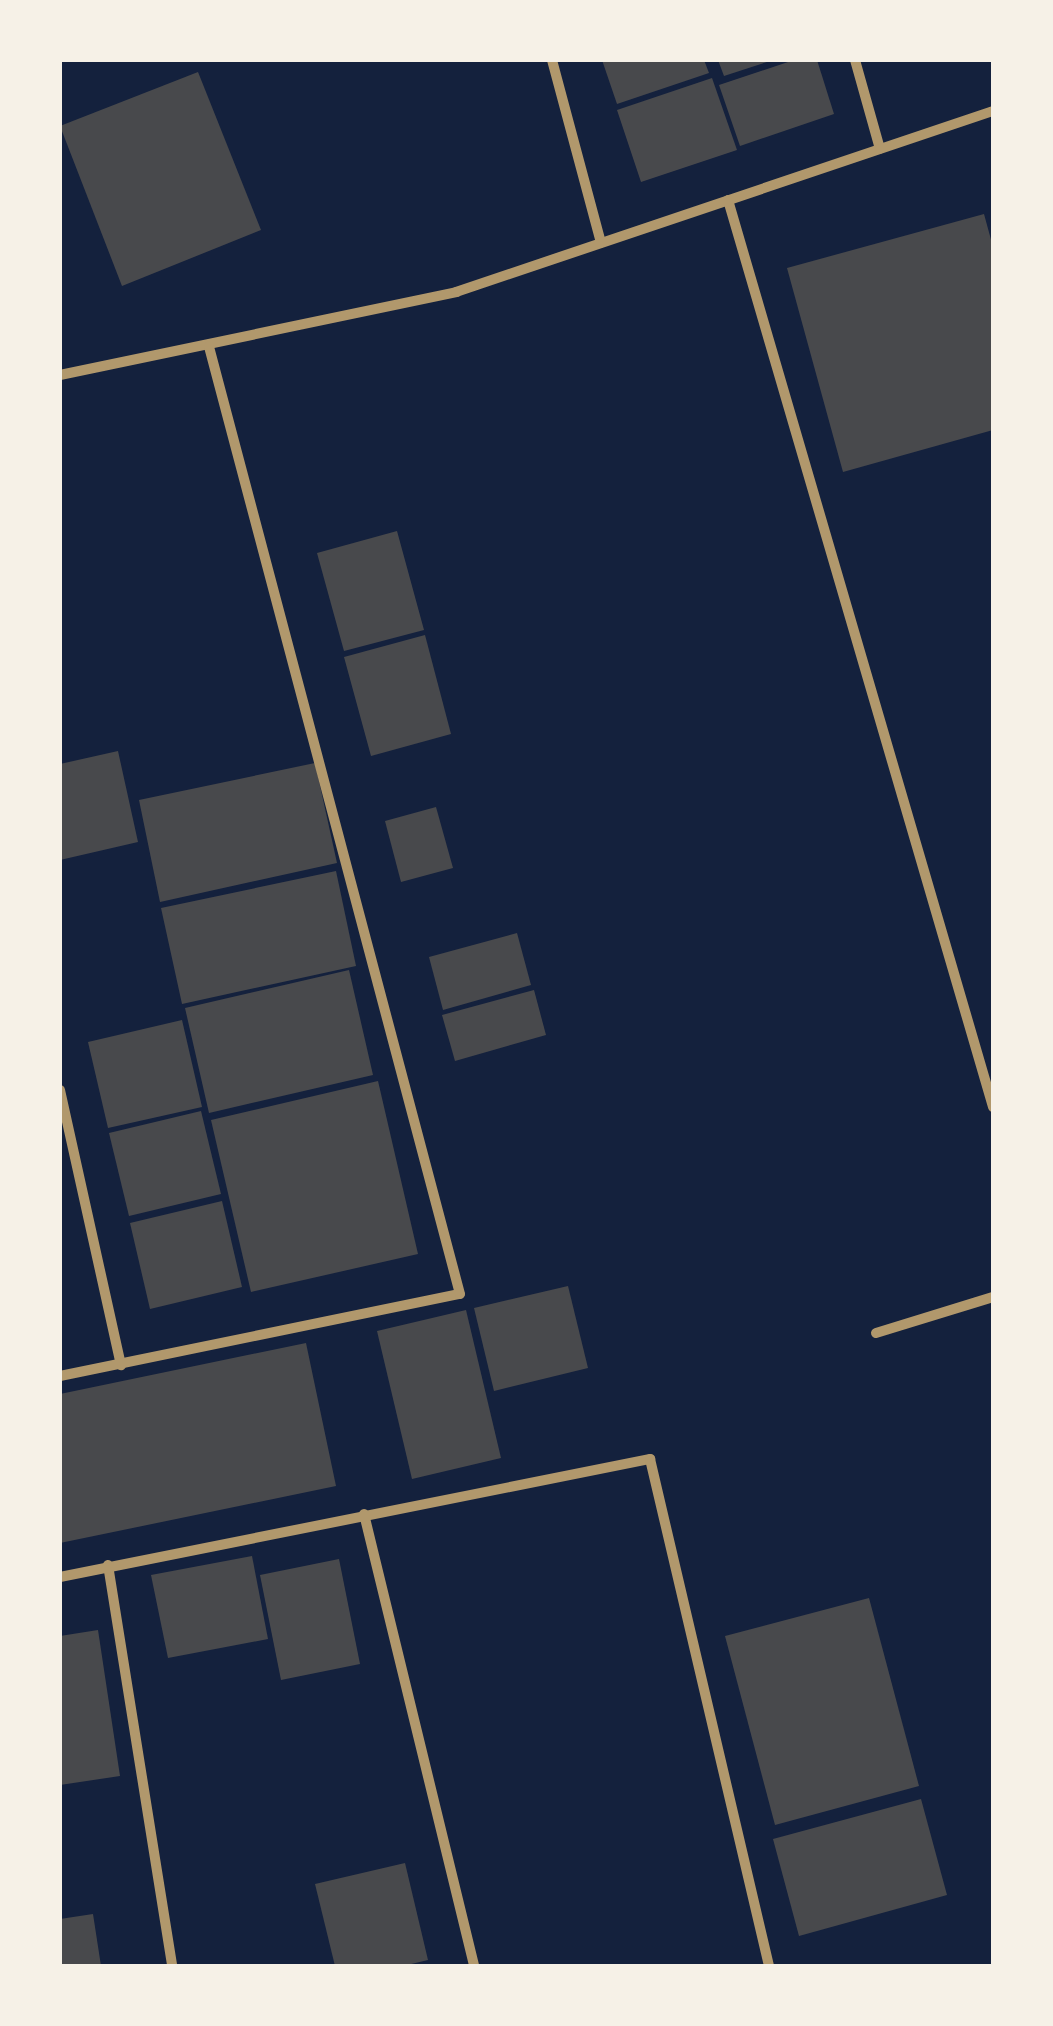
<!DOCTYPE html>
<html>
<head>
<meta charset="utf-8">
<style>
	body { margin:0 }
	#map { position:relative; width:1053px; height:2026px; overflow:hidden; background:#14213d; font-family:"Asap Condensed",sans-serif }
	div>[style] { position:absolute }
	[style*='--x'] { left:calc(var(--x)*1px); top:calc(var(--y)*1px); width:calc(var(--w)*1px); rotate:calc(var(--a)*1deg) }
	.building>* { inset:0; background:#48494c }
	.minor>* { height:10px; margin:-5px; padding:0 5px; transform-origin:5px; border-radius:5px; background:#b1986c }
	span { translate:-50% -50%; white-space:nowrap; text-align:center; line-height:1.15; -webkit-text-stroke:8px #f6f1e7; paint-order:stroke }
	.frame { position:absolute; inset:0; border:62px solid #f6f1e7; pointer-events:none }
</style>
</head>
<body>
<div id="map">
	<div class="building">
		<i style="clip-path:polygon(602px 60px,704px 60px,709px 73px,617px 104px)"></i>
		<i style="clip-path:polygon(718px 60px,770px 60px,770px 61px,724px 76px)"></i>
		<i style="clip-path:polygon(794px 60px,817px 60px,834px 114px,740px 146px,719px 85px)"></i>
		<i style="clip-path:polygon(198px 72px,261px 230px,122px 286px,60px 126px)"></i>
		<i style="clip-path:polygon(712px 78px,737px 150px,641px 182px,617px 110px)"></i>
		<i style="clip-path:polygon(984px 214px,993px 247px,993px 430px,843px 472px,787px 268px)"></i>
		<i style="clip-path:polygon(397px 531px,424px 630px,344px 651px,317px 553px)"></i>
		<i style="clip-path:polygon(425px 635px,451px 734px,371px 756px,344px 657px)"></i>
		<i style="clip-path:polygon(118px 751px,138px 842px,60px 860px,60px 764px)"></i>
		<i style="clip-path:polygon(315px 763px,337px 863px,160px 902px,139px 800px)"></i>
		<i style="clip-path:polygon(436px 807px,453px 868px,401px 882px,385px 821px)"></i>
		<i style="clip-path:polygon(336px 871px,356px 966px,182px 1004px,161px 908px)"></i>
		<i style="clip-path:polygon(517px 933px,531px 985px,443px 1010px,429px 957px)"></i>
		<i style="clip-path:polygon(349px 970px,373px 1075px,209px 1113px,185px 1008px)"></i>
		<i style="clip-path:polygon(534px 990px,546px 1035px,455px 1061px,442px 1015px)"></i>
		<i style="clip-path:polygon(182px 1020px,202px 1107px,108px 1128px,88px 1042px)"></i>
		<i style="clip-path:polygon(378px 1081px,418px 1254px,251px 1292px,211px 1120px)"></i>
		<i style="clip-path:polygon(201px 1111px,221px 1194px,129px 1216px,109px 1133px)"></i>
		<i style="clip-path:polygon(222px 1201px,242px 1287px,150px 1309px,130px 1223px)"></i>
		<i style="clip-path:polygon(568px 1286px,588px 1368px,494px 1391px,474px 1308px)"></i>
		<i style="clip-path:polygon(466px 1310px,501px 1458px,412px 1479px,377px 1331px)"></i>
		<i style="clip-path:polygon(306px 1343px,336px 1486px,60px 1543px,60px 1394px)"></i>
		<i style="clip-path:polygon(252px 1556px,268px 1639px,168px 1658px,151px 1575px)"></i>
		<i style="clip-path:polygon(339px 1559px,360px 1664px,281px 1680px,260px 1575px)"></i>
		<i style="clip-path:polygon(869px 1598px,919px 1786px,775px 1825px,725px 1636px)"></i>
		<i style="clip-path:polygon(98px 1630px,120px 1776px,60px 1785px,60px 1636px)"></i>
		<i style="clip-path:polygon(921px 1799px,947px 1895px,799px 1936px,773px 1839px)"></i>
		<i style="clip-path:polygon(405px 1863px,428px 1960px,403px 1966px,335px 1966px,315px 1884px)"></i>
		<i style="clip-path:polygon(93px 1914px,101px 1966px,60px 1966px,60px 1919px)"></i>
	</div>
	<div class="minor">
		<i style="--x:552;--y:60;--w:189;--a:75"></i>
		<i style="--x:855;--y:60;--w:92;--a:74.3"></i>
		<i style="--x:728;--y:200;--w:945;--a:73.71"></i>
		<i style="--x:60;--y:375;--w:405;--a:-11.8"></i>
		<i style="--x:456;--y:292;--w:567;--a:-18.63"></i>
		<i style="--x:60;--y:1090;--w:282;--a:77.5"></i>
		<i style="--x:876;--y:1333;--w:122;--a:-17.1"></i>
		<i style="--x:60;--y:1376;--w:408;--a:-11.6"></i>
		<i style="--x:460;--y:1294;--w:980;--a:-104.84"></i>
		<i style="--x:364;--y:1514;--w:465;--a:76.3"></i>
		<i style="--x:108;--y:1565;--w:406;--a:80.9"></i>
		<i style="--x:60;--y:1577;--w:602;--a:-11.31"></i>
		<i style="--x:650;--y:1459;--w:521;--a:76.79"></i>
	</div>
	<div class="frame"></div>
</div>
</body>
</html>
